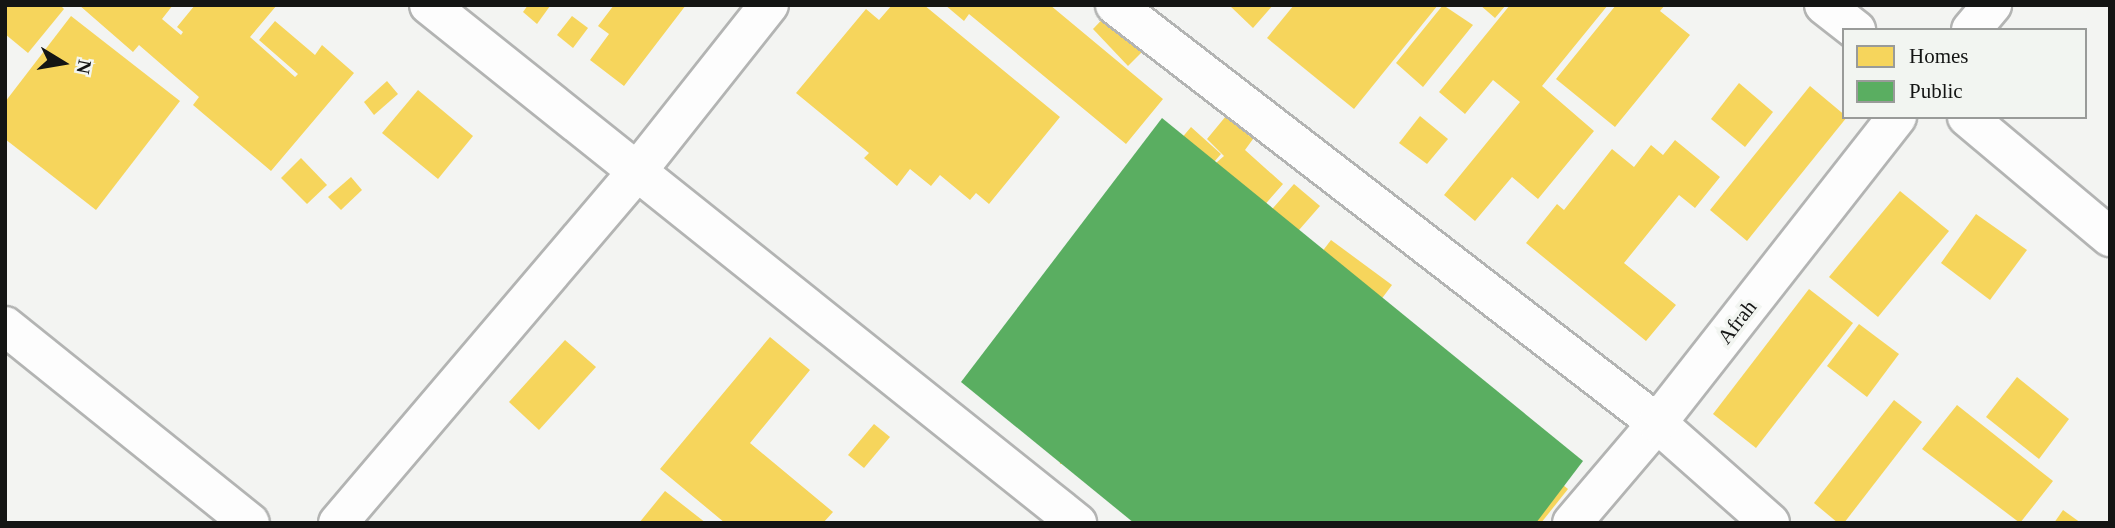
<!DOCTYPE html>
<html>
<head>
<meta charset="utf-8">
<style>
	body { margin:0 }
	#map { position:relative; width:2115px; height:528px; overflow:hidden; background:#f3f4f2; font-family:Georgia,serif }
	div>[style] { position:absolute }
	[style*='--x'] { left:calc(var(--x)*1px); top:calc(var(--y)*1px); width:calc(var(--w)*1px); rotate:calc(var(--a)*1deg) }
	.homes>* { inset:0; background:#f6d55c }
	.public>* { inset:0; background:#5aae61 }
	.roads { filter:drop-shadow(2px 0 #b3b4b3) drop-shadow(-2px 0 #b3b4b3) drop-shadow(0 2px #b3b4b3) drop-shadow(0 -2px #b3b4b3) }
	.minor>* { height:38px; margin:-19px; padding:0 19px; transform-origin:19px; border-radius:19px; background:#fdfdfd }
	.tertiary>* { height:38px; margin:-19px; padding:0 19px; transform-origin:19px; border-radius:19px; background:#fdfdfd }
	span { translate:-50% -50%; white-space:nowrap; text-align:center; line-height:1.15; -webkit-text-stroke:7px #f2f5f1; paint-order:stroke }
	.street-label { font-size:21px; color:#141514 }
	.frame { position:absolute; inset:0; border:7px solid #141514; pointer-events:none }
	.legend { position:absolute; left:1842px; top:28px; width:245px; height:91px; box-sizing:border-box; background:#f2f5f1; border:2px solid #999b99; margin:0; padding:9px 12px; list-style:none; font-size:21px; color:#141514 }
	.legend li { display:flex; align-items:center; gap:14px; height:35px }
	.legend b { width:35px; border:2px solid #999b99 }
	.north { position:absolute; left:28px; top:28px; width:70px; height:70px; -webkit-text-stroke:5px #f2f5f1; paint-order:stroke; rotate:101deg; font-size:19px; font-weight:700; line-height:28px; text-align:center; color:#141514 }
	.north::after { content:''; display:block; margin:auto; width:24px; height:32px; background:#141514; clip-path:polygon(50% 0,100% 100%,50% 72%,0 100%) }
</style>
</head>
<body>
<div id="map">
	<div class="homes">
		<i style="clip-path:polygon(5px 5px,60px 5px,64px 9px,28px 53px,5px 34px)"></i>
		<i style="clip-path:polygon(79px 5px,173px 5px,162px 19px,181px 35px,183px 32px,177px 27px,195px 5px,277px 5px,250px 37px,295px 77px,298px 74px,259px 40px,275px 21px,315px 55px,322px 45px,354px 73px,271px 171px,193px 105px,199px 97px,139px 45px,133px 52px)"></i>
		<i style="clip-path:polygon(528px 5px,549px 5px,550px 6px,537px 24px,523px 12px)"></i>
		<i style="clip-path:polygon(614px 5px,686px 5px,624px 86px,590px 60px,609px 34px,598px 26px)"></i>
		<i style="clip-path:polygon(892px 5px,924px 5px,1060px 117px,989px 204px,976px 193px,970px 200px,940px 175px,931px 186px,910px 169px,897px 186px,864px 158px,869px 153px,796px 93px,866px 9px,879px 20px)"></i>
		<i style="clip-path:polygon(945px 5px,1050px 5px,1163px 99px,1126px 144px,969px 14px,964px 21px)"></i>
		<i style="clip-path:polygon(1116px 5px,1153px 41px,1128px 66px,1093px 29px)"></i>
		<i style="clip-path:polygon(1229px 5px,1273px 5px,1253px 28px)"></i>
		<i style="clip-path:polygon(1294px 5px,1438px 5px,1354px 109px,1267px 38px)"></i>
		<i style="clip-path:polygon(1443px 5px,1473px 25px,1423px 87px,1396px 63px)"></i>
		<i style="clip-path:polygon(1480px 5px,1506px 5px,1495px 18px)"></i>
		<i style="clip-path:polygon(1510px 5px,1608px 5px,1542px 86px,1594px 131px,1538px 199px,1512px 177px,1475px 221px,1444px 195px,1520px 102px,1493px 80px,1465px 114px,1439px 92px)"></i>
		<i style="clip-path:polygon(1616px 5px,1665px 5px,1660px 11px,1690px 35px,1615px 127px,1556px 79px)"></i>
		<i style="clip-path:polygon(71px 16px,180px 101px,96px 210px,5px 139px,5px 102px)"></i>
		<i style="clip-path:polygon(572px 16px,588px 28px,573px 48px,557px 35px)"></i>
		<i style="clip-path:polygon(387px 81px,398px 94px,374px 115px,364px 102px)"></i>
		<i style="clip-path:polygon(1739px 83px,1773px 112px,1745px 147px,1711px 119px)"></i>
		<i style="clip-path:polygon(1810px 86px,1847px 117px,1747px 241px,1710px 210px)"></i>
		<i style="clip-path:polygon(418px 90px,473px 136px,438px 179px,382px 133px)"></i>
		<i style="clip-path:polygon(1226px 116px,1253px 139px,1245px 150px,1283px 184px,1234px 240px,1202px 213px,1226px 184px,1209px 169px,1224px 156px,1207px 139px)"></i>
		<i style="clip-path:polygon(1420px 116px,1448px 139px,1427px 164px,1399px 143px)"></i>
		<i style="clip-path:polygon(1191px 127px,1221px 154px,1207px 170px,1224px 184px,1181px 234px,1147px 205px,1162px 187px,1153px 180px,1164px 169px,1159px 165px)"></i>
		<i style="clip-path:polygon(1675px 140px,1720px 177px,1695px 208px,1679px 195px,1624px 263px,1676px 305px,1646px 341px,1526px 243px,1557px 204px,1564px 210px,1612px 149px,1634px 167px,1651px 145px,1663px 155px)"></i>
		<i style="clip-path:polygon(301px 158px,327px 185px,307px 204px,281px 178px)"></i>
		<i style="clip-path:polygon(351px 177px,362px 190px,341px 210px,328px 197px)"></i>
		<i style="clip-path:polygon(1294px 184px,1320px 206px,1292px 238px,1266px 216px)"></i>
		<i style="clip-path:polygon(1900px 191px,1949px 231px,1878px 317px,1829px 277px)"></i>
		<i style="clip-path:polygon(1976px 214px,2027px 250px,1990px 300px,1941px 263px)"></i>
		<i style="clip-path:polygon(1331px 240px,1392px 285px,1353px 337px,1292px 291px)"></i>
		<i style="clip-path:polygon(1198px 284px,1203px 351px,1144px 355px,1147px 387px,1138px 388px,1143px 458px,1060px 464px,1048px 296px)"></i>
		<i style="clip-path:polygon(1809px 289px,1853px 323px,1756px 448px,1713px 414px)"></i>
		<i style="clip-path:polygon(1859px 324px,1899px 354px,1867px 397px,1827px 366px)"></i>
		<i style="clip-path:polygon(770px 337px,810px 370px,750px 443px,833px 512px,823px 523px,725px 523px,660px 469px)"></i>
		<i style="clip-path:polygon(565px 340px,596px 367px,539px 430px,509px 402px)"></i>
		<i style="clip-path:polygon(2017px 377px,2069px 419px,2039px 459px,1986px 417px)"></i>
		<i style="clip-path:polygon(1894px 400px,1922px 422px,1844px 523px,1838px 523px,1814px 503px)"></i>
		<i style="clip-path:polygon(1957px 405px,2053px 481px,2020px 523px,1922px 449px)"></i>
		<i style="clip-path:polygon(874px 424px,890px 437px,864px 468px,848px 455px)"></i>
		<i style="clip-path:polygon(1522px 452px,1568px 489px,1541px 523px,1467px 523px)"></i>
		<i style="clip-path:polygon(665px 491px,706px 523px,639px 523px)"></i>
		<i style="clip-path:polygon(2063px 510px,2081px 523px,2054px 523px)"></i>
	</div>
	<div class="public">
		<i style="clip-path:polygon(1162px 118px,1583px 461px,1536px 523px,1134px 523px,961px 382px)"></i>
	</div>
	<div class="roads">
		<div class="minor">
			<i style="--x:429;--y:5;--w:830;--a:38.64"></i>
			<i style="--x:1115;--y:5;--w:684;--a:37.64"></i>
			<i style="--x:1657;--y:423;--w:151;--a:41.5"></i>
			<i style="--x:1824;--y:5;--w:41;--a:38"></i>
			<i style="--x:1971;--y:30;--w:33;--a:-50"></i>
			<i style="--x:1967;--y:117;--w:187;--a:40"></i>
			<i style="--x:338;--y:523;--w:463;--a:-49.6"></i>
			<i style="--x:638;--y:170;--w:211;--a:-51.6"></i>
			<i style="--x:1572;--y:523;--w:131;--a:-49.6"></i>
			<i style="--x:1657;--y:423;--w:389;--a:-51.9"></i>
		</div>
		<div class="tertiary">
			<i style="--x:5;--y:326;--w:314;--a:38.8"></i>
		</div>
	</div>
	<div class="street-label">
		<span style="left:1737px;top:322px;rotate:-52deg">Afrah</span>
	</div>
	<div class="frame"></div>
	<ul class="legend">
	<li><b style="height:19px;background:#f6d55c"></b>Homes</li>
	<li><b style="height:19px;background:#5aae61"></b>Public</li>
	</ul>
	<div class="north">N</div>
</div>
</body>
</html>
